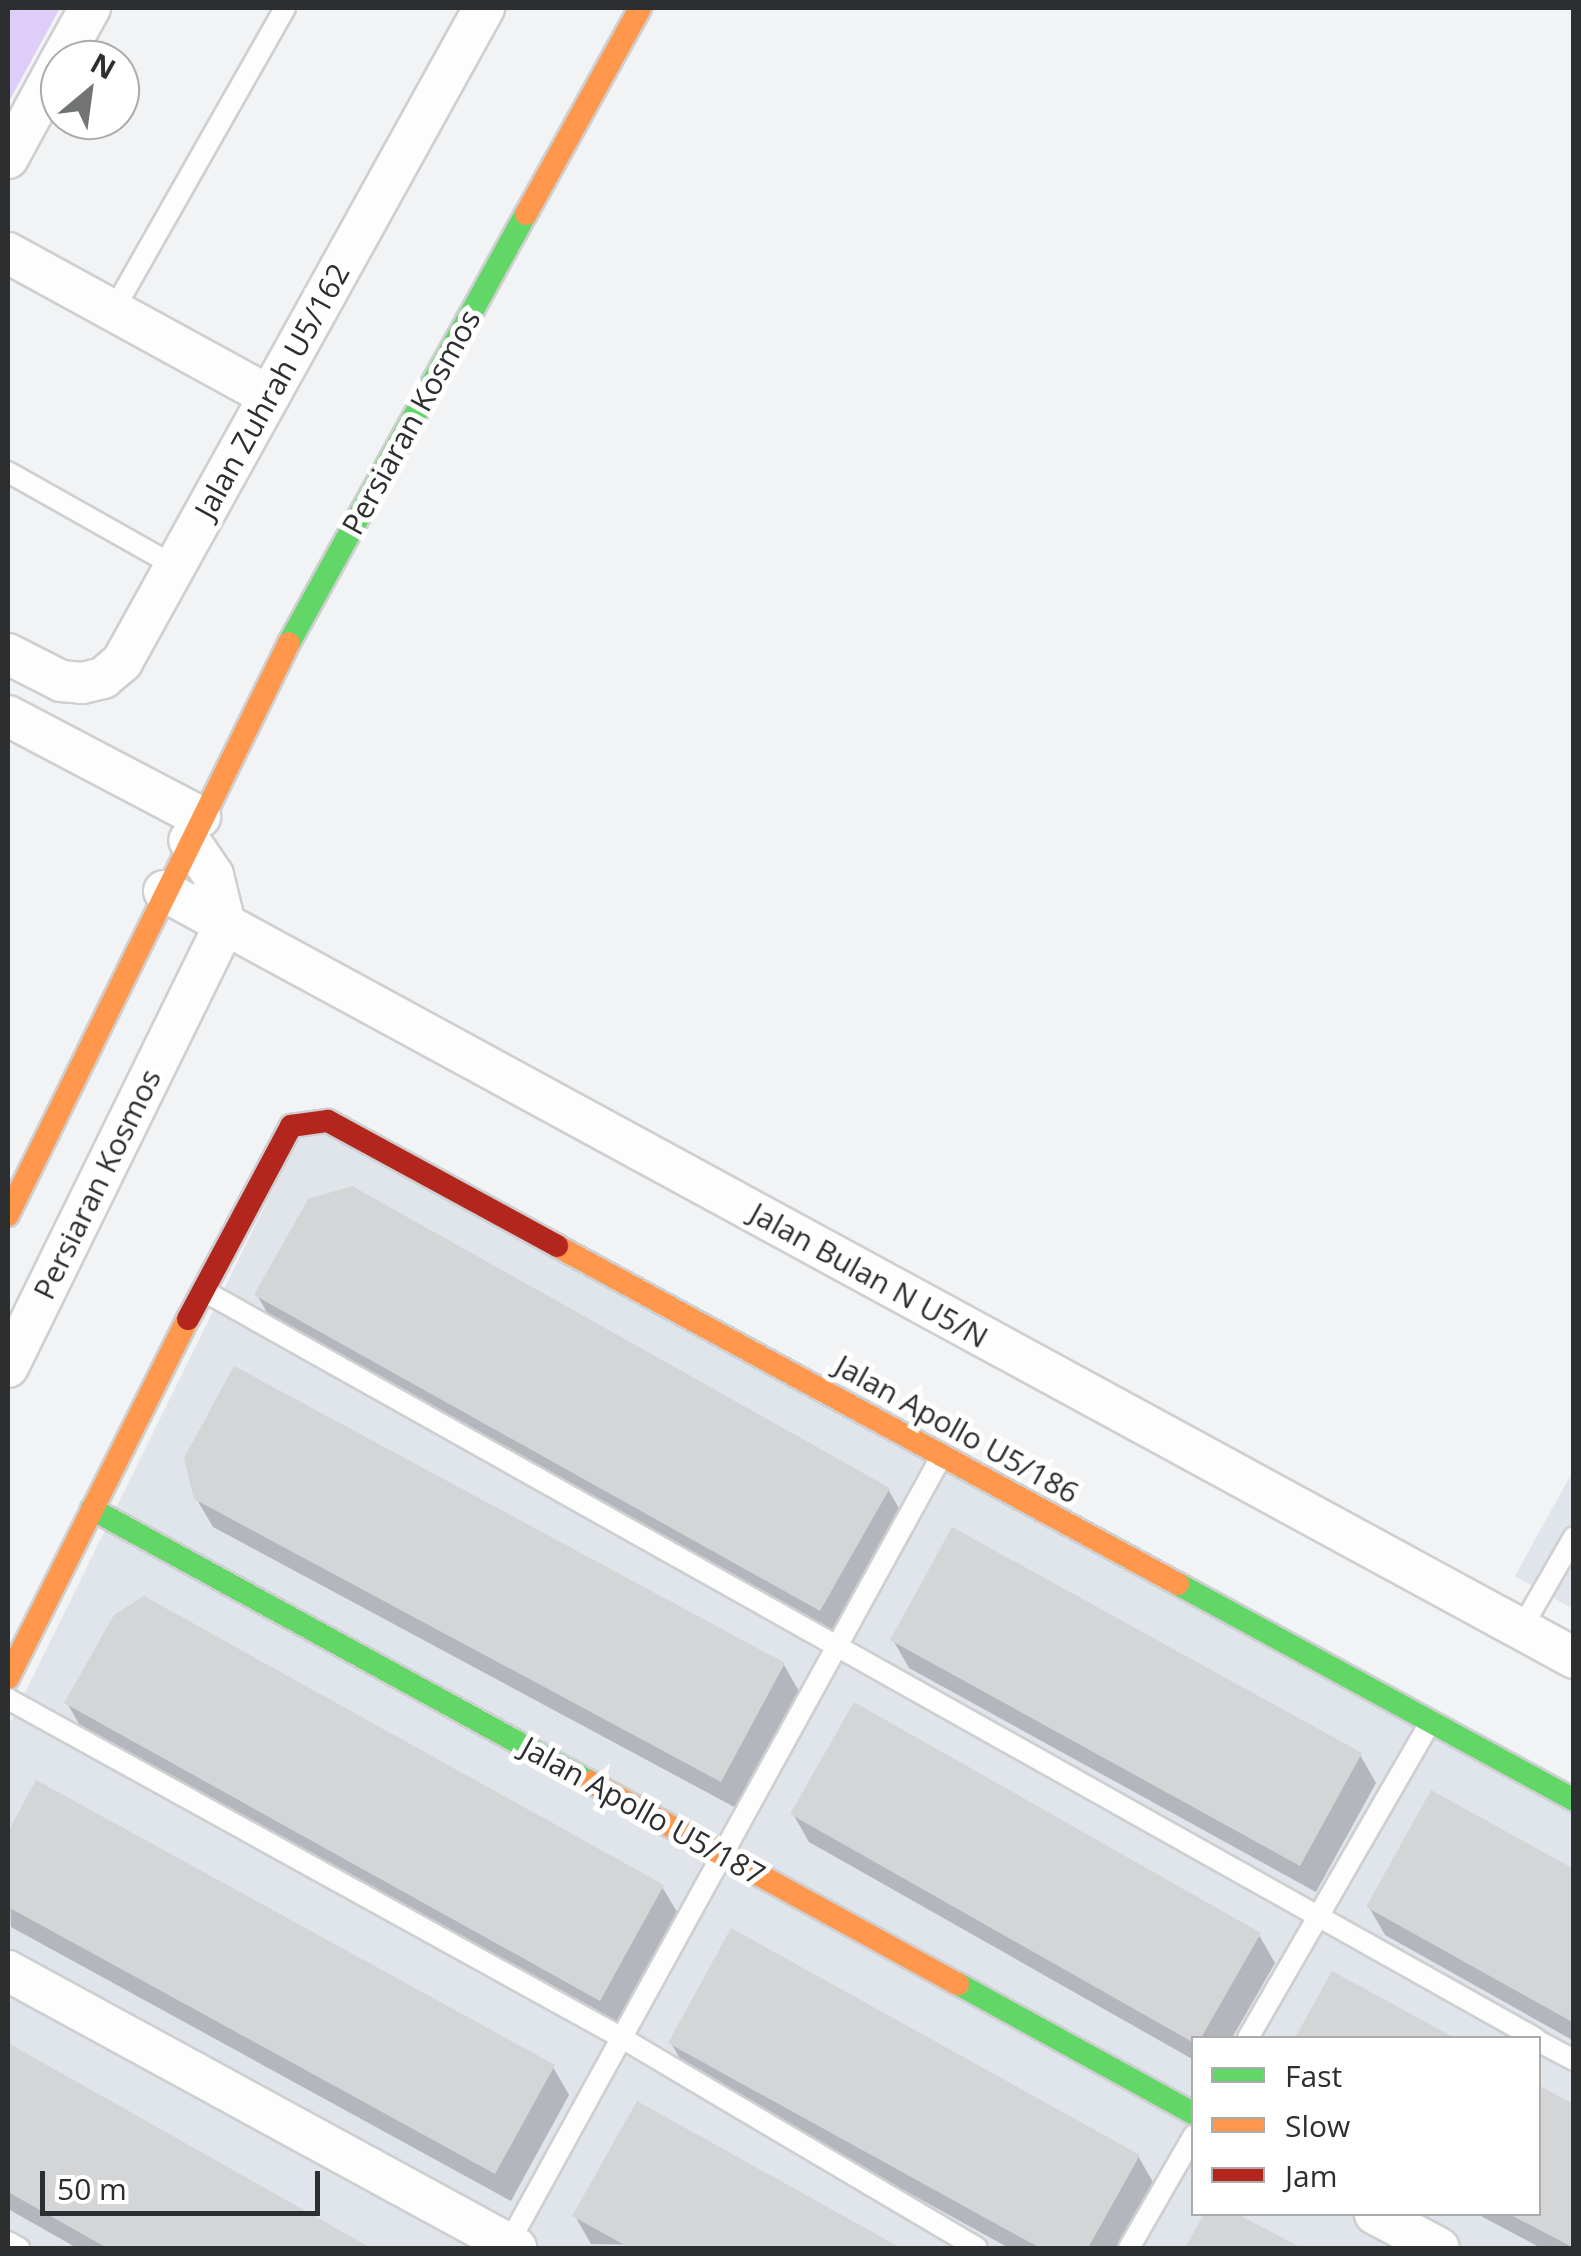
<!DOCTYPE html>
<html>
<head>
<meta charset="utf-8">
<style>
	body { margin:0 }
	#map { position:relative; width:1581px; height:2256px; overflow:hidden; background:#f1f3f5; font-family:"Open Sans",sans-serif }
	div>[style] { position:absolute }
	[style*='--x'] { left:calc(var(--x)*1px); top:calc(var(--y)*1px); width:calc(var(--w)*1px); rotate:calc(var(--a)*1deg) }
	.built>* { inset:0; background:#e0e4eb }
	.green>* { inset:0; background:#deccf9 }
	.shadow>* { inset:0; background:#0003 }
	.building>* { inset:0; background:#d3d5d7 }
	.roads { filter:drop-shadow(2px 0 #cecfd0) drop-shadow(-2px 0 #cecfd0) drop-shadow(0 2px #cecfd0) drop-shadow(0 -2px #cecfd0) }
	.lane>* { height:20px; margin:-10px; padding:0 10px; transform-origin:10px; border-radius:10px; background:#fdfdfe }
	.street>* { height:40px; margin:-20px; padding:0 20px; transform-origin:20px; border-radius:20px; background:#fdfdfe }
	.fast>* { height:22px; margin:-11px; padding:0 11px; transform-origin:11px; border-radius:11px; background:#63d668 }
	.slow>* { height:22px; margin:-11px; padding:0 11px; transform-origin:11px; border-radius:11px; background:#ff974d }
	.jam>* { height:22px; margin:-11px; padding:0 11px; transform-origin:11px; border-radius:11px; background:#b3261e }
	span { translate:-50% -50%; white-space:nowrap; text-align:center; line-height:1.15; -webkit-text-stroke:10px #fff; paint-order:stroke }
	.street-label { font-size:30px; color:#2c2e30 }
	.frame { position:absolute; inset:0; border:10px solid #2c2e30; pointer-events:none }
	.legend { position:absolute; left:1191px; top:2036px; width:350px; height:180px; box-sizing:border-box; background:#fff; border:2px solid #ababac; margin:0; padding:12px 18px; list-style:none; font-size:30px; color:#2c2e30 }
	.legend li { display:flex; align-items:center; gap:20px; height:50px }
	.legend b { width:50px; border:2px solid #ababac }
	.north { position:absolute; left:40px; top:40px; width:100px; height:100px; box-sizing:border-box; background:#fff; border:2px solid #ababac; border-radius:50%; rotate:29deg; font-size:28px; font-weight:700; line-height:40px; text-align:center; color:#2c2e30 }
	.north::after { content:''; display:block; margin:auto; width:35px; height:45px; background:#717375; clip-path:polygon(50% 0,100% 100%,50% 72%,0 100%) }
	.scale { position:absolute; left:40px; top:2171px; width:280px; height:45px; box-sizing:border-box; border:5px solid #2c2e30; border-top:0; padding-left:12px; font-size:30px; line-height:35px; white-space:nowrap; color:#2c2e30; -webkit-text-stroke:8px #fff; paint-order:stroke }
</style>
</head>
<body>
<div id="map">
	<div class="built">
		<i style="clip-path:polygon(evenodd,325px 1134px,1573px 1813px,1573px 2248px,8px 2248px,8px 1727px,298px 1139px,325px 1134px,1194px 2038px,1538px 2038px,1538px 2214px,1194px 2214px,1194px 2038px)"></i>
		<i style="clip-path:polygon(1573px 1471px,1573px 1609px,1515px 1576px)"></i>
	</div>
	<div class="green">
		<i style="clip-path:polygon(8px 8px,60px 8px,8px 103px)"></i>
	</div>
	<div class="shadow">
		<i style="clip-path:polygon(257px 1295px,888px 1489px,904px 1517px,837px 1638px,273px 1323px)"></i>
		<i style="clip-path:polygon(196px 1498px,784px 1665px,800px 1693px,738px 1809px,213px 1527px)"></i>
		<i style="clip-path:polygon(893px 1640px,1360px 1755px,1376px 1783px,1316px 1892px,909px 1668px)"></i>
		<i style="clip-path:polygon(67px 1703px,662px 1887px,679px 1915px,616px 2027px,83px 1731px)"></i>
		<i style="clip-path:polygon(37px 1784px,553px 2067px,569px 2095px,511px 2201px,11px 1927px,8px 1837px)"></i>
		<i style="clip-path:polygon(793px 1814px,1259px 1935px,1275px 1963px,1232px 2038px,1194px 2038px,1194px 2060px,809px 1842px)"></i>
		<i style="clip-path:polygon(1574px 1872px,1574px 2041px,1385px 1935px,1369px 1907px)"></i>
		<i style="clip-path:polygon(1333px 1974px,1450px 2038px,1298px 2038px)"></i>
		<i style="clip-path:polygon(671px 2043px,1138px 2156px,1154px 2184px,1119px 2248px,1009px 2248px,687px 2071px)"></i>
		<i style="clip-path:polygon(8px 2046px,366px 2248px,77px 2248px,8px 2209px)"></i>
		<i style="clip-path:polygon(638px 2104px,896px 2248px,591px 2244px,575px 2216px)"></i>
		<i style="clip-path:polygon(1574px 2107px,1574px 2248px,1541px 2248px,1477px 2214px,1538px 2214px)"></i>
		<i style="clip-path:polygon(1207px 2214px,1232px 2214px,1297px 2248px,1188px 2248px)"></i>
	</div>
	<div class="building">
		<i style="clip-path:polygon(352px 1186px,890px 1488px,820px 1611px,254px 1295px,308px 1199px)"></i>
		<i style="clip-path:polygon(234px 1366px,785px 1663px,721px 1782px,194px 1499px,184px 1458px)"></i>
		<i style="clip-path:polygon(952px 1527px,1362px 1753px,1300px 1866px,890px 1640px)"></i>
		<i style="clip-path:polygon(144px 1596px,664px 1885px,600px 2001px,64px 1703px,114px 1615px)"></i>
		<i style="clip-path:polygon(854px 1702px,1261px 1933px,1201px 2038px,1194px 2043px,790px 1814px)"></i>
		<i style="clip-path:polygon(36px 1780px,555px 2065px,495px 2174px,8px 1907px,8px 1832px)"></i>
		<i style="clip-path:polygon(1431px 1790px,1574px 1869px,1574px 2023px,1366px 1907px)"></i>
		<i style="clip-path:polygon(731px 1928px,1140px 2155px,1088px 2248px,1040px 2248px,668px 2043px)"></i>
		<i style="clip-path:polygon(1332px 1971px,1455px 2038px,1295px 2038px)"></i>
		<i style="clip-path:polygon(8px 2043px,371px 2248px,107px 2248px,8px 2192px)"></i>
		<i style="clip-path:polygon(1538px 2085px,1574px 2104px,1574px 2248px,1509px 2214px,1538px 2214px)"></i>
		<i style="clip-path:polygon(637px 2101px,901px 2248px,630px 2248px,572px 2216px)"></i>
		<i style="clip-path:polygon(1204px 2214px,1237px 2214px,1302px 2248px,1185px 2248px)"></i>
	</div>
	<div class="roads">
		<div class="lane">
			<i style="--x:113;--y:311;--w:348;--a:-60.4"></i>
			<i style="--x:8;--y:472;--w:192;--a:29.4"></i>
			<i style="--x:204;--y:1291;--w:1526;--a:29.3"></i>
			<i style="--x:1521;--y:1629;--w:106;--a:-60.1"></i>
			<i style="--x:8;--y:1699;--w:701;--a:28.9"></i>
			<i style="--x:622;--y:2038;--w:412;--a:30.6"></i>
			<i style="--x:1248;--y:2038;--w:362;--a:-60"></i>
			<i style="--x:1538;--y:2041;--w:41;--a:27.8"></i>
			<i style="--x:8;--y:2242;--w:13;--a:29"></i>
			<i style="--x:506;--y:2248;--w:903;--a:-61.19"></i>
			<i style="--x:1129;--y:2248;--w:130;--a:-60.1"></i>
		</div>
		<div class="street">
			<i style="--x:61;--y:60;--w:60;--a:-60.9"></i>
			<i style="--x:8;--y:158;--w:109;--a:-61.6"></i>
			<i style="--x:8;--y:253;--w:298;--a:28.7"></i>
			<i style="--x:8;--y:654;--w:59;--a:27"></i>
			<i style="--x:61;--y:681;--w:21;--a:5"></i>
			<i style="--x:82;--y:683;--w:22;--a:-13"></i>
			<i style="--x:103;--y:678;--w:25;--a:-40"></i>
			<i style="--x:122;--y:662;--w:748;--a:-61.03"></i>
			<i style="--x:8;--y:716;--w:217;--a:27.7"></i>
			<i style="--x:164;--y:891;--w:1605;--a:28.54"></i>
			<i style="--x:8;--y:1367;--w:493;--a:-63.9"></i>
			<i style="--x:225;--y:924;--w:50;--a:-103.8"></i>
			<i style="--x:213;--y:875;--w:42;--a:-124.4"></i>
			<i style="--x:8;--y:1971;--w:579;--a:28.6"></i>
			<i style="--x:1375;--y:2214;--w:72;--a:28"></i>
		</div>
		<div class="fast">
			<i style="--x:289;--y:643;--w:490;--a:-61.1"></i>
			<i style="--x:92;--y:1509;--w:568;--a:28.73"></i>
			<i style="--x:1178;--y:1584;--w:451;--a:28.6"></i>
			<i style="--x:958;--y:1984;--w:269;--a:28.8"></i>
		</div>
		<div class="slow">
			<i style="--x:526;--y:214;--w:235;--a:-61"></i>
			<i style="--x:8;--y:1215;--w:637;--a:-63.84"></i>
			<i style="--x:557;--y:1246;--w:707;--a:28.56"></i>
			<i style="--x:8;--y:1678;--w:402;--a:-63.4"></i>
			<i style="--x:590;--y:1782;--w:420;--a:28.8"></i>
		</div>
		<div class="jam">
			<i style="--x:188;--y:1319;--w:219;--a:-61.9"></i>
			<i style="--x:291;--y:1126;--w:37;--a:-8"></i>
			<i style="--x:328;--y:1121;--w:261;--a:28.6"></i>
		</div>
	</div>
	<div class="street-label">
		<span style="left:272px;top:391px;rotate:-61deg">Jalan Zuhrah U5/162</span>
		<span style="left:411px;top:422px;rotate:-61deg">Persiaran Kosmos</span>
		<span style="left:97px;top:1184px;rotate:-64deg">Persiaran Kosmos</span>
		<span style="left:869px;top:1275px;rotate:29deg">Jalan Bulan N U5/N</span>
		<span style="left:957px;top:1429px;rotate:29deg">Jalan Apollo U5/186</span>
		<span style="left:643px;top:1811px;rotate:29deg">Jalan Apollo U5/187</span>
	</div>
	<div class="frame"></div>
	<ul class="legend">
	<li><b style="height:12px;background:#63d668"></b>Fast</li>
	<li><b style="height:12px;background:#ff974d"></b>Slow</li>
	<li><b style="height:12px;background:#b3261e"></b>Jam</li>
	</ul>
	<div class="north">N</div>
	<div class="scale">50 m</div>
</div>
</body>
</html>
